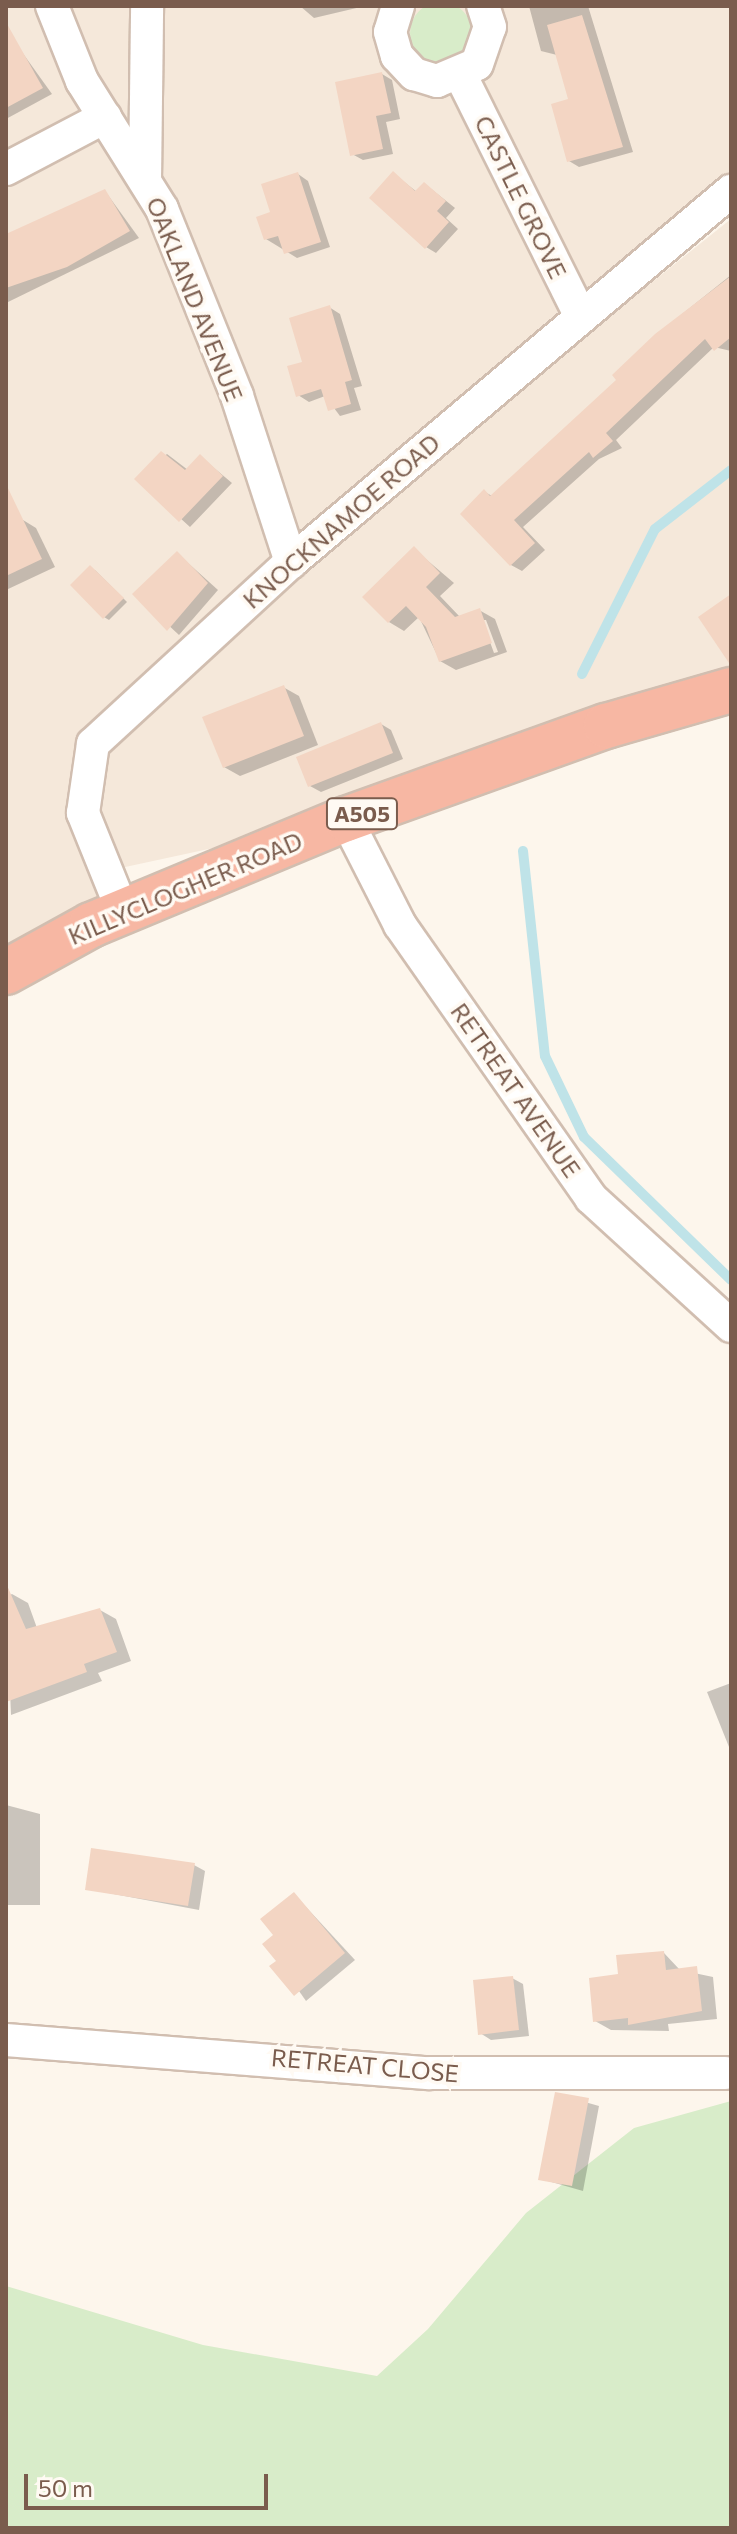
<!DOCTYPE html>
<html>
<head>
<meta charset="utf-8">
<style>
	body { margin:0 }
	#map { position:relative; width:737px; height:2534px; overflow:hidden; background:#fdf6ec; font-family:Commissioner,sans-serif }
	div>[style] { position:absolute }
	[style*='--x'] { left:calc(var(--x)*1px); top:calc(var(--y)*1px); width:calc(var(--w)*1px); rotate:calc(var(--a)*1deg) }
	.residential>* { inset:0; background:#f5e8da }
	.green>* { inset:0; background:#d8ecc9 }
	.round { border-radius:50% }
	.shadow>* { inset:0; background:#0003 }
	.stream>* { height:10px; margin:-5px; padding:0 5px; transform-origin:5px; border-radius:5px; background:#bfe3e8 }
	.building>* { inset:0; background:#f3d5c3 }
	.roads { filter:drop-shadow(2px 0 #d1beb0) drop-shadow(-2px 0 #d1beb0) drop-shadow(0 2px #d1beb0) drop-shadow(0 -2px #d1beb0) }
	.minor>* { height:32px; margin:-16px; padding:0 16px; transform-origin:16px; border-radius:16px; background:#fff }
	.highway>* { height:44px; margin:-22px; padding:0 22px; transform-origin:22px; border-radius:22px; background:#f7b7a3 }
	span { translate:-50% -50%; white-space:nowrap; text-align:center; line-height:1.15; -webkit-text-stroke:7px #fffaf3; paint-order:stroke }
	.shield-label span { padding:2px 6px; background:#fffaf3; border:2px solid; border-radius:6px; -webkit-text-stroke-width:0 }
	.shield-label { font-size:22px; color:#7a5c4d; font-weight:700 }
	.street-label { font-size:24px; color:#7a5c4d }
	.frame { position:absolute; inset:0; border:8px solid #7a5c4d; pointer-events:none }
	.scale { position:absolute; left:24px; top:2474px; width:244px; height:36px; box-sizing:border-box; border:4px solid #7a5c4d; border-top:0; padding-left:10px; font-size:24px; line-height:28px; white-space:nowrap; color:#7a5c4d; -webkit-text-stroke:6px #fffaf3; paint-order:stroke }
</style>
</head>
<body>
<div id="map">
	<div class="residential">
		<i style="clip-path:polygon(6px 6px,731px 6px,731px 205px,232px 618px,731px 219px,731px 694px,347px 819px,116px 869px,123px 912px,6px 956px)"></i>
	</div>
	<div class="green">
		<i class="round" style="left:410px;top:2px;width:62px;height:62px"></i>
		<i style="clip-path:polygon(731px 2101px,731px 2528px,6px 2528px,6px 2286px,203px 2345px,377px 2376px,428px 2329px,526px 2213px,634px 2128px)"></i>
	</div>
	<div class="shadow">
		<i style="clip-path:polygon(300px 6px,365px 6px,314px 18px)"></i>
		<i style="clip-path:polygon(529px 6px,588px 6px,633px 152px,579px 167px,569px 161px,570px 101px,557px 55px,541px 51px)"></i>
		<i style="clip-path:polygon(19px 48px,52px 94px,6px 119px,6px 55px)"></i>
		<i style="clip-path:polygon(382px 74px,392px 80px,400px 119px,386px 122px,393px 154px,363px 160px,352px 154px)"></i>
		<i style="clip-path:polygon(298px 174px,308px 181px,330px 247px,297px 258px,266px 239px)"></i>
		<i style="clip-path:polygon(394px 174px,417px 192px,425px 184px,455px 208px,446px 218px,458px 229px,436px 253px,426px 247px)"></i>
		<i style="clip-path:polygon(105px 191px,139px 238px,6px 303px,6px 236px)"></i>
		<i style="clip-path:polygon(731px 275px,731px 351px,714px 347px,616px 440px,622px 448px,599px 459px,523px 527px,545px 550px,522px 571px,511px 565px,462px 514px,485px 492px,492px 496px,619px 380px,656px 335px)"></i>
		<i style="clip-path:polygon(329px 307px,340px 314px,362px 386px,354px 388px,361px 410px,340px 416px,325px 396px,309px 402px,298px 395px)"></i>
		<i style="clip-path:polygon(167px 454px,188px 470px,201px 457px,232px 483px,190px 527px,137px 479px)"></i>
		<i style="clip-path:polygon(23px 520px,36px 528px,55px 567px,6px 590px,6px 528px)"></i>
		<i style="clip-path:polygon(evenodd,414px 549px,454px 583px,440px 596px,460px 617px,479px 610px,495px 619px,507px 652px,456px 670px,440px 661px,419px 617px,404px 631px,389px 622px,414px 549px,482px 620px,486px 620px,498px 652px,494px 653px,482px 620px)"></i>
		<i style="clip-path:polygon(178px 554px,218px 590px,179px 635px,135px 594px)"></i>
		<i style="clip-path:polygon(95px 570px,127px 602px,109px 620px,104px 617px)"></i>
		<i style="clip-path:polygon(283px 687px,299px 696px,318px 745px,240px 776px,224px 767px)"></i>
		<i style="clip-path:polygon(381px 724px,391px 730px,403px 759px,321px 792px,310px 786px)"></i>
		<i style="clip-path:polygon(12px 1594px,28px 1603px,37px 1628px,100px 1610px,116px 1619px,131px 1661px,98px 1673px,102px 1681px,11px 1715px,6px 1597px)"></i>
		<i style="clip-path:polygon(731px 1683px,731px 1752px,707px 1692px)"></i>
		<i style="clip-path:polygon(6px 1805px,40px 1814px,40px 1905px,6px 1905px)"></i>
		<i style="clip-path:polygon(194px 1865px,205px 1871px,199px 1910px,87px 1889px)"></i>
		<i style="clip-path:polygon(294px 1894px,355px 1960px,306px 2001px,278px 1961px,275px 1935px)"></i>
		<i style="clip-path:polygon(664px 1953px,680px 1970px,713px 1977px,717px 2019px,668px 2024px,669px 2031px,611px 2030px,595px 2021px,621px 1976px)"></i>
		<i style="clip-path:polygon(512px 1978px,523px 1984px,529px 2036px,491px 2040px,480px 2033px)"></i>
		<i style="clip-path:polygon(557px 2094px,599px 2106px,583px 2191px,541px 2179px)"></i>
	</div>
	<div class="stream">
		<i style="--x:582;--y:674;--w:162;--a:-63.3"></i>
		<i style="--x:655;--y:529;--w:96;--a:-37.8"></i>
		<i style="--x:523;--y:851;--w:206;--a:83.9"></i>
		<i style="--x:545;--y:1056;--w:90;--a:64.3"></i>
		<i style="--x:584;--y:1137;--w:205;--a:44.2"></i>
	</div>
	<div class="building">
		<i style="clip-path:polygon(582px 15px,623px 147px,567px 162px,551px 104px,568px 99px,547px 25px)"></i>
		<i style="clip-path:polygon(6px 22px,43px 88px,6px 108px)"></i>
		<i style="clip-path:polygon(382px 72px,391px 113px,376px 116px,383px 149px,350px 156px,335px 82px)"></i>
		<i style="clip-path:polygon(393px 171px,415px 191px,424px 182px,446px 201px,437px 211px,449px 222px,425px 249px,369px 198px)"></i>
		<i style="clip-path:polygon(298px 172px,321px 242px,284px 254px,278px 236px,264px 240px,256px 217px,270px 212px,261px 184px)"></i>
		<i style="clip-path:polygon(105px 189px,130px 231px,67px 267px,6px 288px,6px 234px)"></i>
		<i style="clip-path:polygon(731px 276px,731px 337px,714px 351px,705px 339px,606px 433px,613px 441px,593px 458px,589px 452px,514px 520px,535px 543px,510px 566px,460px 514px,484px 489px,490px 496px,616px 380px,612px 375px,655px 334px)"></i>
		<i style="clip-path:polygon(330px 305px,352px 380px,345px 382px,351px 404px,328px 411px,321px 389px,296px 397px,287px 366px,302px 362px,289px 318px)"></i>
		<i style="clip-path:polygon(161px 451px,185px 470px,200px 454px,223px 476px,179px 522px,134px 479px)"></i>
		<i style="clip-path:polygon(6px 484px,42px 559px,6px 576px)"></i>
		<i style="clip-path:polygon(414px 546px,440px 573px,426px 587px,455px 617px,480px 608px,492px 643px,439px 662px,426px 627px,406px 606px,388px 623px,362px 597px)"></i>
		<i style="clip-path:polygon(177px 551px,208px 583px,167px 631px,132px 594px)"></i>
		<i style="clip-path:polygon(90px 565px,124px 598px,103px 619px,70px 585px)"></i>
		<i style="clip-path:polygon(731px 594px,731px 666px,698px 617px)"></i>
		<i style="clip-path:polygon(284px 685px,304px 736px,223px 768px,202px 717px)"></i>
		<i style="clip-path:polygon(381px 722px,393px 753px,308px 787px,296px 757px)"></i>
		<i style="clip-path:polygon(6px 1583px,26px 1629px,100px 1608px,117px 1652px,84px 1664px,87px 1672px,6px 1702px)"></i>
		<i style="clip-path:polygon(91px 1848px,195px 1863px,188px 1906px,85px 1890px)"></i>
		<i style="clip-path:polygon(294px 1892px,345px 1953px,294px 1996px,269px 1966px,276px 1961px,262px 1944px,273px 1935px,260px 1919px)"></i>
		<i style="clip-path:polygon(664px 1951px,666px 1970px,697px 1966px,702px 2011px,628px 2025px,628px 2018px,593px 2022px,589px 1978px,618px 1974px,616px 1955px)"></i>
		<i style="clip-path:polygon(513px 1976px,519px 2030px,478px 2035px,473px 1980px)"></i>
		<i style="clip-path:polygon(555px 2092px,589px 2098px,572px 2186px,538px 2180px)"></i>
	</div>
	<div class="roads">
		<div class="minor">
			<i style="--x:52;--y:6;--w:81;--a:68.2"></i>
			<i style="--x:82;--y:81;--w:151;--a:58"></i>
			<i style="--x:162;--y:209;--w:201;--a:68.1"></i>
			<i style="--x:237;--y:396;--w:175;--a:72"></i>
			<i style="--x:398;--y:6;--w:27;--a:107"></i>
			<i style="--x:390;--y:32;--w:25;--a:74"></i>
			<i style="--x:397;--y:56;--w:25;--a:47"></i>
			<i style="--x:414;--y:74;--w:24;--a:17"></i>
			<i style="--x:437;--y:81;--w:43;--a:-23"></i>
			<i style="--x:477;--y:64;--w:39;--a:-71"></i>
			<i style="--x:490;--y:27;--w:22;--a:-108"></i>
			<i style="--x:461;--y:76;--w:269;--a:63.5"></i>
			<i style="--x:6;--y:169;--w:112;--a:-27.7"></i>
			<i style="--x:145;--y:180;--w:174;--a:-89.3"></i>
			<i style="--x:346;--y:819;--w:119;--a:63"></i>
			<i style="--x:400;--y:925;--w:333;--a:55"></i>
			<i style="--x:591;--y:1198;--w:190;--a:42.4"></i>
			<i style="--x:123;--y:912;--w:107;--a:-112"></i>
			<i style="--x:83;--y:813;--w:70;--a:-81.8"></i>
			<i style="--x:93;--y:744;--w:269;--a:-42.6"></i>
			<i style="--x:291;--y:562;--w:576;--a:-40.14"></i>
			<i style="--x:6;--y:2040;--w:425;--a:4.5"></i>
			<i style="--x:430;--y:2073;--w:295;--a:0"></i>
		</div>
		<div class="highway">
			<i style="--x:6;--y:972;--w:97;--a:-28.9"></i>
			<i style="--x:91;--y:925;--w:276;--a:-22.6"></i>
			<i style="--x:346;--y:819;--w:276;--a:-19.7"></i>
			<i style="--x:606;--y:726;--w:130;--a:-16.1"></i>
		</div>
	</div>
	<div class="shield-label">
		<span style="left:362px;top:814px">A505</span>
	</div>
	<div class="street-label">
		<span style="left:521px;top:197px;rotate:64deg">CASTLE GROVE</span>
		<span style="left:195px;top:299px;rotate:68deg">OAKLAND AVENUE</span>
		<span style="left:341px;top:521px;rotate:-41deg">KNOCKNAMOE ROAD</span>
		<span style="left:185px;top:888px;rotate:-23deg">KILLYCLOGHER ROAD</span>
		<span style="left:516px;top:1090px;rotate:55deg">RETREAT AVENUE</span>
		<span style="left:365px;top:2065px;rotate:5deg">RETREAT CLOSE</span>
	</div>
	<div class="frame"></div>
	<div class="scale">50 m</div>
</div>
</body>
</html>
